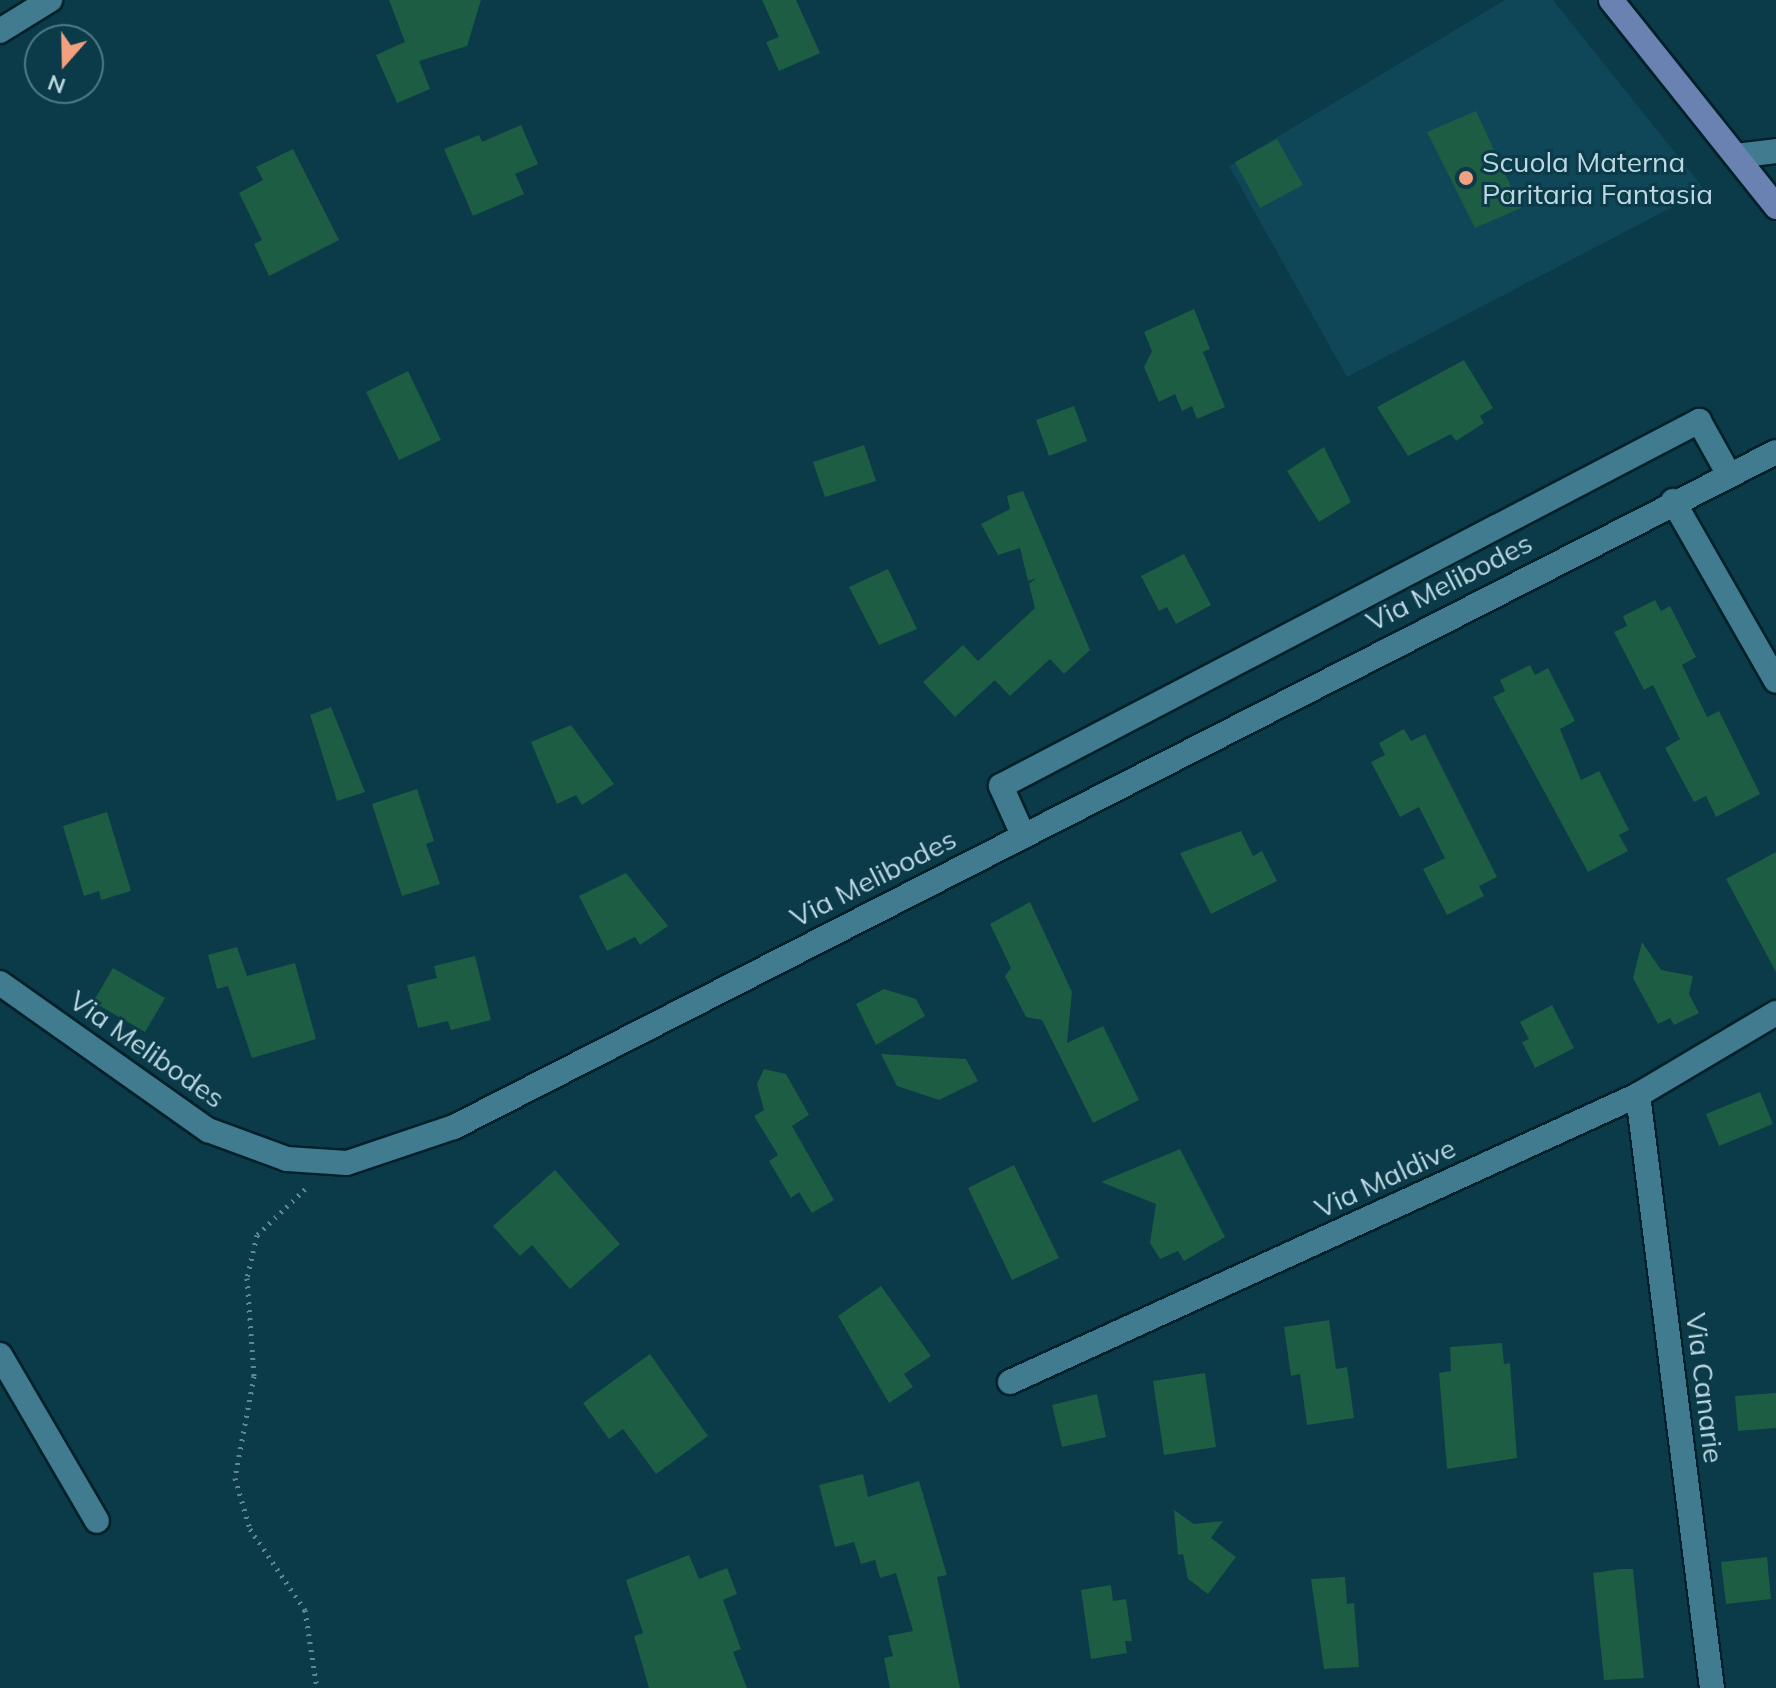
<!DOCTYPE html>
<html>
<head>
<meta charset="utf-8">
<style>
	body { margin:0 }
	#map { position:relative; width:1776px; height:1688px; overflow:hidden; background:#0b3a48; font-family:Mulish,sans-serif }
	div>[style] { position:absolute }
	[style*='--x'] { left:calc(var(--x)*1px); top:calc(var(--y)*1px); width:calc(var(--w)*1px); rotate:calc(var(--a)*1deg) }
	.built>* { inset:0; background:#0f4758 }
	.building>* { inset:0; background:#1c5d43 }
	.path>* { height:5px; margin-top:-2.5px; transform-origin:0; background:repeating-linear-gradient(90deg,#618794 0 2px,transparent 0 8px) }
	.roads { filter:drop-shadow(2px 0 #012029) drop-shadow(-2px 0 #012029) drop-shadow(0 2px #012029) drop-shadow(0 -2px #012029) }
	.minor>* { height:24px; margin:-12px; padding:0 12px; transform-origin:12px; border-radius:12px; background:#417b8f }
	.major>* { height:24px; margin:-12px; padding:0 12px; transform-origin:12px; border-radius:12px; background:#6a82b1 }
	.dots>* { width:22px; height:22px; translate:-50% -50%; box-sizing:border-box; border:4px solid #0b3a48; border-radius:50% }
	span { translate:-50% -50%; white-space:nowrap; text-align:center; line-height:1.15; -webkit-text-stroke:6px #0b3a48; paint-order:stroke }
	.poi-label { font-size:28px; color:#bcd8e3 }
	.left { translate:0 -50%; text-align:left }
	.street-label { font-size:28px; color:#bcd8e3 }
	.north { position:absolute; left:24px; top:24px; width:80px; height:80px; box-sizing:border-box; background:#0b3a48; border:2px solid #527986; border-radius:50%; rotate:200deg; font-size:22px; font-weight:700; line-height:32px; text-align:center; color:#bcd8e3 }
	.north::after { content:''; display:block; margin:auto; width:28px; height:36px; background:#f2a07f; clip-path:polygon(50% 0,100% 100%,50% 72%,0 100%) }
</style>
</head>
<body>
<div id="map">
	<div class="built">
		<i style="clip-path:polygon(1505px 0,1553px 0,1705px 190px,1347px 377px,1229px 166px)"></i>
	</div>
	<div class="building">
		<i style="clip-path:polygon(389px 0,481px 0,467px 46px,419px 61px,430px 89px,397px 103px,376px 55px,405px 42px)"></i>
		<i style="clip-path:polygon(762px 0,796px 0,820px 53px,779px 71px,766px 42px,779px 37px)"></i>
		<i style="clip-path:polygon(1476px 111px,1521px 208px,1475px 228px,1427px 132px)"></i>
		<i style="clip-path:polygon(521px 125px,538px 164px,515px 174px,524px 194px,473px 216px,444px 149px,479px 135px,482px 142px)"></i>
		<i style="clip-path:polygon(1277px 139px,1303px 185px,1260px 208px,1235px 162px)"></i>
		<i style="clip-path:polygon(293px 149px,339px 240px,269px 276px,254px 244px,262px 240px,239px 193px,263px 180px,256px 167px)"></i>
		<i style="clip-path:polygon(1194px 309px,1210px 349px,1203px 352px,1225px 407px,1197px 419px,1192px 406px,1182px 411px,1175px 394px,1159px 402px,1144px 367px,1152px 351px,1144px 332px)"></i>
		<i style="clip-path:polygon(1464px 360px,1493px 408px,1480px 416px,1484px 423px,1456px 441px,1451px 434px,1408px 456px,1377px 407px)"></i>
		<i style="clip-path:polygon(408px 371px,441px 440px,399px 460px,366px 392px)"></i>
		<i style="clip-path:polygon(1074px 406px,1087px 441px,1049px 456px,1036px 420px)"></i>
		<i style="clip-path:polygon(864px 445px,876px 481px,825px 497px,813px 462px)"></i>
		<i style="clip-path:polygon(1324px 447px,1351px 502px,1319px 522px,1287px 471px)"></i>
		<i style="clip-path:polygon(1023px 491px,1090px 650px,1064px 674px,1050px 659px,1010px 696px,987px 672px,995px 680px,955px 717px,923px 682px,963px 645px,978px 661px,1035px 608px,1029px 584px,1036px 578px,1028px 581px,1020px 548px,998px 555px,981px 524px,1010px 509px,1007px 496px)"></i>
		<i style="clip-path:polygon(1184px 554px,1211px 605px,1176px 624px,1167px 607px,1159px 611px,1141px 576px)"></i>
		<i style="clip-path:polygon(888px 569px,917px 629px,879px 645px,849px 587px)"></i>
		<i style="clip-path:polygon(1655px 600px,1661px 611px,1670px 606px,1696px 657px,1682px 665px,1707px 717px,1719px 711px,1760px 794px,1716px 817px,1706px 796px,1694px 802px,1665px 748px,1680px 739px,1653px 685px,1644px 690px,1614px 632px,1627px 626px,1623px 616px)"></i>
		<i style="clip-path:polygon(1530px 665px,1535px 675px,1548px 668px,1575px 721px,1560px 729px,1581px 780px,1599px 771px,1629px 830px,1619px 835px,1628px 851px,1588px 872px,1493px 697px,1505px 691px,1500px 680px)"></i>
		<i style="clip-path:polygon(331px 707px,365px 792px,337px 801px,310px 715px)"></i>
		<i style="clip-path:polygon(571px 725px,614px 784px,582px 805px,576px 795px,557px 804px,531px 742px)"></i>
		<i style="clip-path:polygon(1404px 729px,1411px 741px,1425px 734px,1497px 877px,1479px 886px,1484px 896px,1447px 915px,1423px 869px,1445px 858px,1419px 807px,1400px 817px,1371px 762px,1385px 755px,1379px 743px)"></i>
		<i style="clip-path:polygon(417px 789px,434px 841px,426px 844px,440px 884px,402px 896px,372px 804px)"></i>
		<i style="clip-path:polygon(107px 812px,131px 891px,101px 900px,99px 891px,84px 896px,63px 826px)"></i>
		<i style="clip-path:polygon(1241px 831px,1253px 856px,1262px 851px,1277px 881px,1211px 914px,1180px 853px)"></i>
		<i style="clip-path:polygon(1776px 852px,1776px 972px,1726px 879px)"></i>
		<i style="clip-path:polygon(626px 873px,668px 926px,640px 945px,635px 937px,607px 951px,579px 896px)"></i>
		<i style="clip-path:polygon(1030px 902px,1072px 992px,1067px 1043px,1103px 1026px,1139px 1100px,1093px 1123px,1042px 1020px,1026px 1017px,1005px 976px,1011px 968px,990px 924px)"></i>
		<i style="clip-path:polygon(1642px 942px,1661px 970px,1693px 976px,1689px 994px,1699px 1013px,1674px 1025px,1670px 1018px,1658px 1024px,1633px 978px)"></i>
		<i style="clip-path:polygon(237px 947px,247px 976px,295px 963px,316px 1039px,252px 1058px,228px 986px,217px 989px,208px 955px)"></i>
		<i style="clip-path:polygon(475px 956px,491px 1020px,451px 1030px,448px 1021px,418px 1028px,407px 985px,437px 978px,434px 966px)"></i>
		<i style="clip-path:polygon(113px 968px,165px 998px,145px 1032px,93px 1002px)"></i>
		<i style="clip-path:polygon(884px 989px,916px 999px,925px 1016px,876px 1045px,856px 1004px)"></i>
		<i style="clip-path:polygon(1552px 1005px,1574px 1048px,1535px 1068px,1522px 1042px,1529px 1039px,1520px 1022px)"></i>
		<i style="clip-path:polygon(881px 1054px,966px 1059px,978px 1081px,939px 1100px,897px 1086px)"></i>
		<i style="clip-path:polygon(764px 1069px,786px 1074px,809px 1115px,792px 1126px,834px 1200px,812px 1213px,799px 1192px,791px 1198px,769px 1161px,778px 1155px,754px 1116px,764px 1110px,757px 1084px)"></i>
		<i style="clip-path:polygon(1760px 1092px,1773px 1124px,1719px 1146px,1706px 1114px)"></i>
		<i style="clip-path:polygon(1180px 1149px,1225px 1237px,1184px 1261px,1178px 1251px,1160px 1259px,1150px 1243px,1156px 1204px,1101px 1182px)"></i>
		<i style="clip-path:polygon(1014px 1165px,1059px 1258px,1012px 1280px,968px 1188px)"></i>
		<i style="clip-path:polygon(555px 1170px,620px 1244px,570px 1289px,532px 1245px,520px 1256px,493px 1226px)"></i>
		<i style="clip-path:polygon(881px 1286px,931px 1356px,904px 1374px,913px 1387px,889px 1403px,838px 1316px)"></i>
		<i style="clip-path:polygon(1329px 1320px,1336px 1369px,1347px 1367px,1354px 1418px,1307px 1425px,1300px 1374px,1291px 1376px,1284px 1327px)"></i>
		<i style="clip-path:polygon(1502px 1343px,1504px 1364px,1510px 1363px,1517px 1458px,1447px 1469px,1439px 1373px,1451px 1371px,1450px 1347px)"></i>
		<i style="clip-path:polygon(650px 1354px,708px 1436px,656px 1474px,623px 1429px,609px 1439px,583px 1403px)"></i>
		<i style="clip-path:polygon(1205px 1373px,1216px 1447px,1164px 1455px,1153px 1381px)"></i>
		<i style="clip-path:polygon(1776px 1393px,1776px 1428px,1738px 1431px,1735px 1396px)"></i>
		<i style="clip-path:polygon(1097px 1394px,1106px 1437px,1062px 1447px,1052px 1405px)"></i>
		<i style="clip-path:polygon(863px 1474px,868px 1497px,919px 1481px,947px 1575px,937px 1577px,960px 1688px,890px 1688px,884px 1658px,893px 1656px,888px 1636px,913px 1631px,896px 1573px,880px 1578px,875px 1560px,861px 1564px,854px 1542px,835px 1547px,819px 1485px)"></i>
		<i style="clip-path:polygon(1174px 1510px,1194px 1524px,1223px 1521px,1211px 1538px,1236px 1557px,1208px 1594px,1188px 1579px,1183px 1554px,1178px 1555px)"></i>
		<i style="clip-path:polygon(689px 1555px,699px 1579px,727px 1568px,737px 1594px,723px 1600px,741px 1649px,733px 1652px,747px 1688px,649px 1688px,634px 1636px,643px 1633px,626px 1580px)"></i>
		<i style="clip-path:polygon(1767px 1557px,1771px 1599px,1726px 1604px,1721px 1562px)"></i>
		<i style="clip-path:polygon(1621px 1569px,1633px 1569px,1644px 1678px,1604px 1680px,1593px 1573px)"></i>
		<i style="clip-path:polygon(1345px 1577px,1347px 1604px,1354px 1603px,1359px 1667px,1324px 1669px,1311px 1579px)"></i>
		<i style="clip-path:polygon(1111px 1585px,1113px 1601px,1126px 1599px,1132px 1641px,1125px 1641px,1127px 1653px,1091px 1659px,1081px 1590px)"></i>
	</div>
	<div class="path">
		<i style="--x:305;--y:1189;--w:66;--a:136.2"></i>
		<i style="--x:257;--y:1235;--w:44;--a:103.1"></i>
		<i style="--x:247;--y:1278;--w:98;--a:85.9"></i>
		<i style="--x:254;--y:1376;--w:104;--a:100.6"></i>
		<i style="--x:235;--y:1478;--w:53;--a:73.6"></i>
		<i style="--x:250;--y:1529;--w:98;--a:55.8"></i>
		<i style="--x:305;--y:1610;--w:79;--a:81.3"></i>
	</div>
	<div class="roads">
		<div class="minor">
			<i style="--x:0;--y:31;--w:59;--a:-31.8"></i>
			<i style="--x:1736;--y:156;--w:40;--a:-7.1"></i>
			<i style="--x:1673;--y:501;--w:207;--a:60.2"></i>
			<i style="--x:1023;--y:835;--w:54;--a:-114.2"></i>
			<i style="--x:1001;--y:786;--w:788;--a:-27.61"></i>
			<i style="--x:1699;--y:421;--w:62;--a:60.9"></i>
			<i style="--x:0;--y:983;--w:255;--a:35.3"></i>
			<i style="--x:208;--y:1130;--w:84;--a:20.2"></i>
			<i style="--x:287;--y:1159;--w:60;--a:3.8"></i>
			<i style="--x:347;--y:1163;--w:113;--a:-18.6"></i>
			<i style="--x:454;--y:1127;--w:1484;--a:-27.05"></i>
			<i style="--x:1638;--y:1095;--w:598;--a:82.89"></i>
			<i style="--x:0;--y:1355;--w:192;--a:59.7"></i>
			<i style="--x:1010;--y:1382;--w:690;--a:-24.56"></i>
			<i style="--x:1638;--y:1095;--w:161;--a:-30.7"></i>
		</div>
		<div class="major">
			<i style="--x:1611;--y:0;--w:265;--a:51.4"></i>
		</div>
	</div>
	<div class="dots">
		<i style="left:1466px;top:178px;background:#f2a07f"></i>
	</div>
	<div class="poi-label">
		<span class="left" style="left:1482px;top:178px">Scuola Materna<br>Paritaria Fantasia</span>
	</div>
	<div class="street-label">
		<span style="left:1449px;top:582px;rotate:-27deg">Via Melibodes</span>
		<span style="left:873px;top:878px;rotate:-27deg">Via Melibodes</span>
		<span style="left:147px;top:1049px;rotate:35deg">Via Melibodes</span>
		<span style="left:1385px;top:1178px;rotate:-25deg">Via Maldive</span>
		<span style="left:1705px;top:1388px;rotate:83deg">Via Canarie</span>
	</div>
	<div class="north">N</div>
</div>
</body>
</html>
